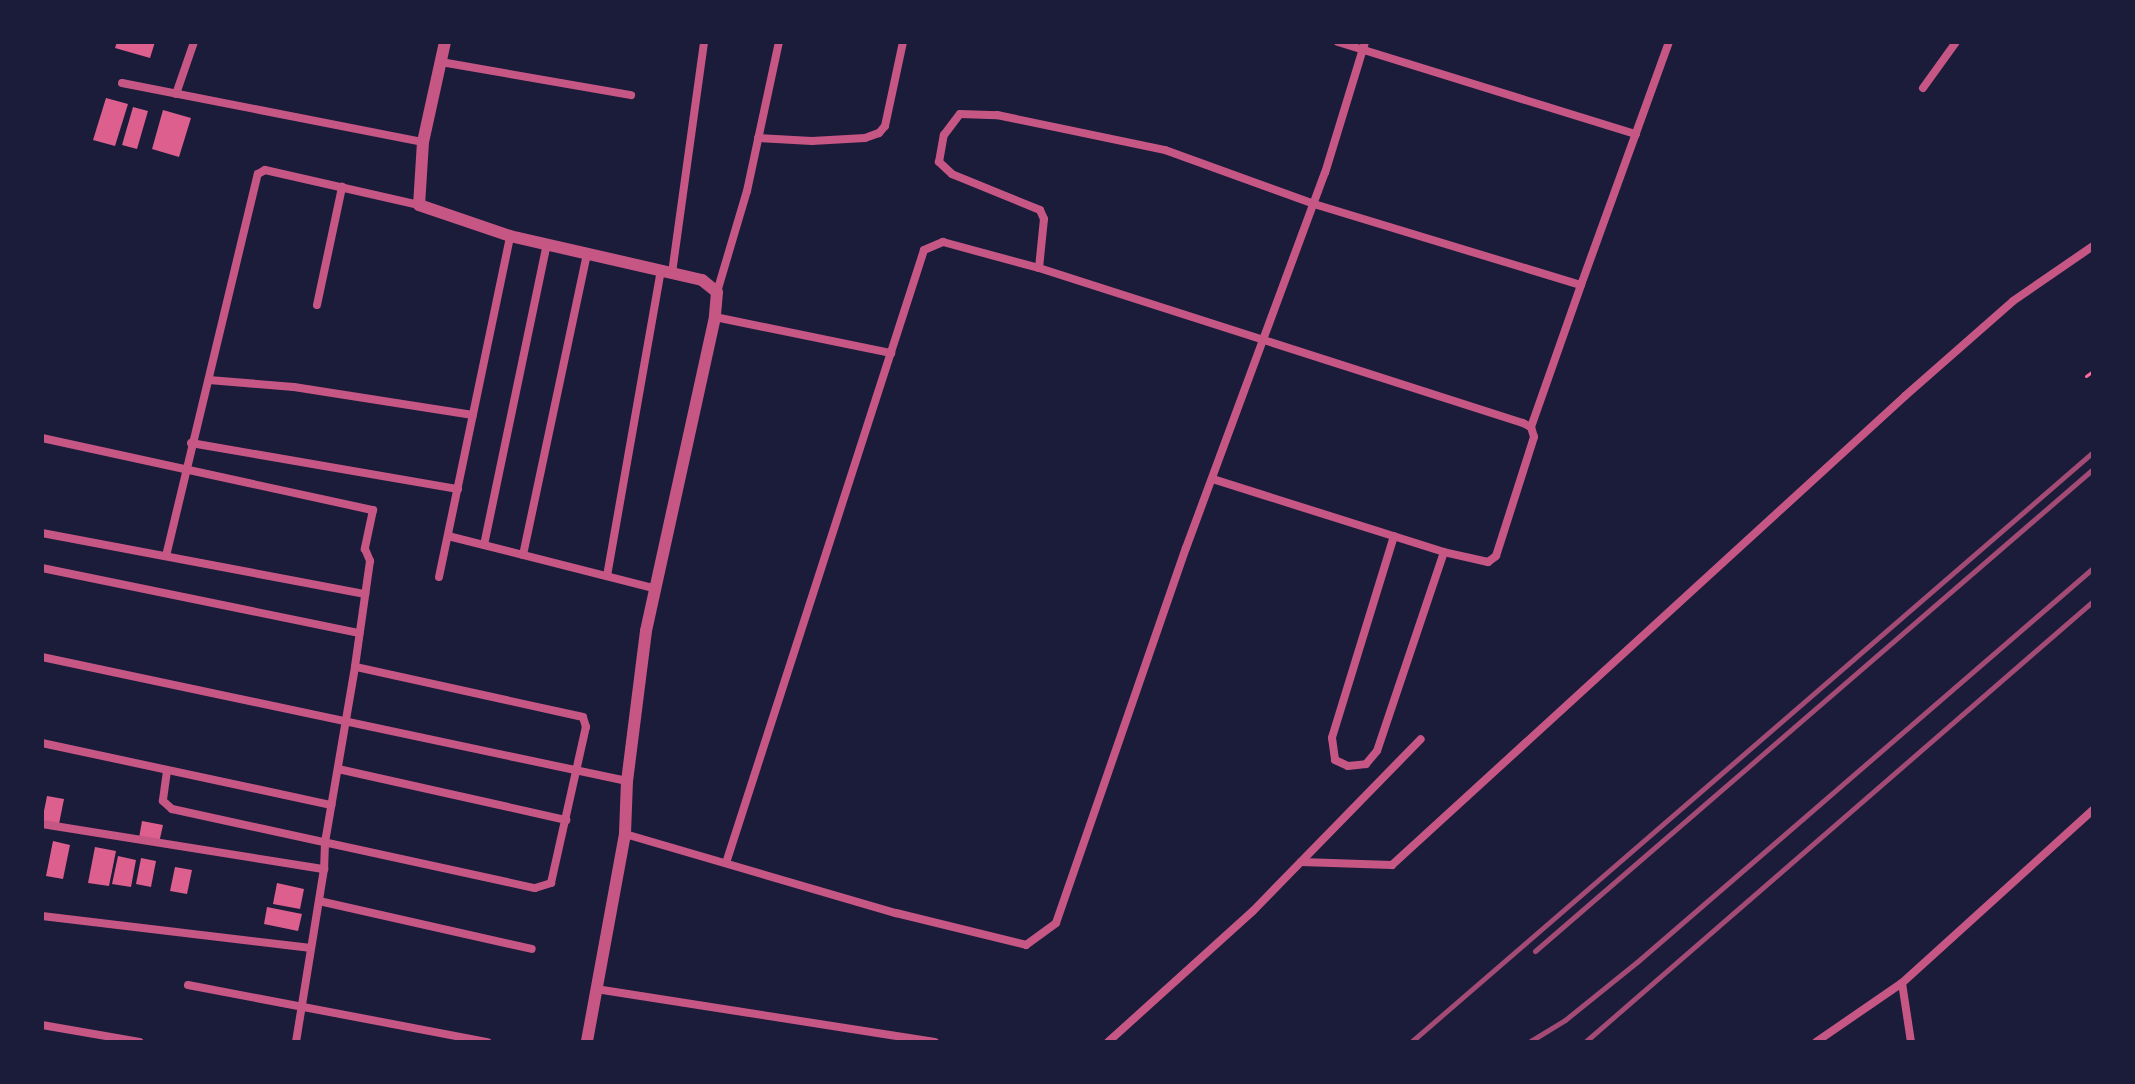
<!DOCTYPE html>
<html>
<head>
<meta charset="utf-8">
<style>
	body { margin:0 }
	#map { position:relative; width:2135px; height:1084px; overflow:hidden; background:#1b1b3a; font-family:"Noto Serif",serif }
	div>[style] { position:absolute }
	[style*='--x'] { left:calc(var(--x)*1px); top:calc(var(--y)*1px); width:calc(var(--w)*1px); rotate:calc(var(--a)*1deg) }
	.building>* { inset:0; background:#dd5f8e }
	.path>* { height:3px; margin:-1.5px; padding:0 1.5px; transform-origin:1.5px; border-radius:1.5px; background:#ff6b9d }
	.minor>* { height:8px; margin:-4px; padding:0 4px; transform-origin:4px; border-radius:4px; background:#c65784 }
	.tertiary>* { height:12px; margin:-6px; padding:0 6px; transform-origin:6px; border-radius:6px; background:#c65784 }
	.rail>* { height:5px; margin:-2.5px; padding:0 2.5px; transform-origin:2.5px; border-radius:2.5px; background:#a44b75 }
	span { translate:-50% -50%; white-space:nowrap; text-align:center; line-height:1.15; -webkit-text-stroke:8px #1b1b3a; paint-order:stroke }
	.frame { position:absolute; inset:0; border:44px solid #1b1b3a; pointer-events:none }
</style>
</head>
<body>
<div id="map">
	<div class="building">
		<i style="clip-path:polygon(117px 42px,155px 42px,150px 58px,115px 48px)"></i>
		<i style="clip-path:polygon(106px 98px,128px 104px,115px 146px,93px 140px)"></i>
		<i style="clip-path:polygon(133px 107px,148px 111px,137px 149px,122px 145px)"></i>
		<i style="clip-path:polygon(163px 110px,191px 118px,179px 157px,152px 149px)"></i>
		<i style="clip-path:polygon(47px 796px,64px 799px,59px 824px,42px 821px)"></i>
		<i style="clip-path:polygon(142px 821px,163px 825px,159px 843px,139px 838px)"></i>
		<i style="clip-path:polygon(53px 841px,70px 845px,63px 879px,46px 876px)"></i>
		<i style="clip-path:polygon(95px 847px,116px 851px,109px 886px,88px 883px)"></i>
		<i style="clip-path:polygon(118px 856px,136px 860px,131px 887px,112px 884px)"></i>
		<i style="clip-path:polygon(141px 858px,156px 861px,151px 887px,136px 884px)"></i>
		<i style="clip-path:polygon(175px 867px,192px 870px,187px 894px,170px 891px)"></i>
		<i style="clip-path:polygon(277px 883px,304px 889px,300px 909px,273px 904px)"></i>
		<i style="clip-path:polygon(267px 907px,302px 914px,298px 931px,264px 924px)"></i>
	</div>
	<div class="path">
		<i style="--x:2086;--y:376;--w:9;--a:-36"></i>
	</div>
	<div class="minor">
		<i style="--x:1338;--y:42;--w:312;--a:17.2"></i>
		<i style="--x:441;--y:62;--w:193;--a:9.9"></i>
		<i style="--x:122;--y:83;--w:307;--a:11.1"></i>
		<i style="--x:1923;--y:88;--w:57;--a:-54.3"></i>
		<i style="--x:176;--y:94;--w:55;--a:-70.9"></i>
		<i style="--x:758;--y:138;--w:54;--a:3.2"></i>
		<i style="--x:812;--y:141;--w:53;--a:-3.2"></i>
		<i style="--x:865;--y:138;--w:15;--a:-20"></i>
		<i style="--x:879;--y:133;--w:9;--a:-49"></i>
		<i style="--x:885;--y:126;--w:86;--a:-77.9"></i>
		<i style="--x:1039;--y:268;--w:49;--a:-84.2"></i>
		<i style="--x:1044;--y:219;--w:10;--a:-114"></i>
		<i style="--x:1040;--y:210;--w:95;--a:-157.8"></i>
		<i style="--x:952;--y:174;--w:18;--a:-137"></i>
		<i style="--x:939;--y:162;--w:27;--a:-80"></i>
		<i style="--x:944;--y:135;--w:26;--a:-53"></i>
		<i style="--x:960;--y:114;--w:37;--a:2"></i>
		<i style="--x:997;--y:115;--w:172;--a:11.8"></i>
		<i style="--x:1165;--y:150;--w:158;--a:19.9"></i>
		<i style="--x:1314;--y:204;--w:279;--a:16.9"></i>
		<i style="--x:1581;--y:285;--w:258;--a:-70.1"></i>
		<i style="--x:672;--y:273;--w:233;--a:-82.1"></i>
		<i style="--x:717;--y:292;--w:105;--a:-73.5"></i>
		<i style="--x:747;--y:191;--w:152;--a:-77.9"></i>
		<i style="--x:317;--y:305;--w:121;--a:-78"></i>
		<i style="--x:715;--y:317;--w:180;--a:11.6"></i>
		<i style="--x:209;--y:380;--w:85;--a:4.7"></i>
		<i style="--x:294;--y:387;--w:181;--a:8.9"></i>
		<i style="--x:1531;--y:427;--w:151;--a:-70.6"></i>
		<i style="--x:42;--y:438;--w:339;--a:12.3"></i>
		<i style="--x:373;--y:510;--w:40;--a:102"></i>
		<i style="--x:365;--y:549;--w:13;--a:67"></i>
		<i style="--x:370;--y:561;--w:107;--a:98.1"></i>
		<i style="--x:355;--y:667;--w:179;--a:99.7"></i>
		<i style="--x:325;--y:843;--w:26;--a:92"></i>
		<i style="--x:324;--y:869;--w:175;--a:99.2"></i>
		<i style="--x:191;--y:443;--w:271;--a:9.8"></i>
		<i style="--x:42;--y:533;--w:329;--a:10.7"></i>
		<i style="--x:448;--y:536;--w:212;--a:14.2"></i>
		<i style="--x:1394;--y:536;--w:211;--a:107.1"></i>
		<i style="--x:1332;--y:738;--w:22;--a:82"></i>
		<i style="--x:1335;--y:760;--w:14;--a:25"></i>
		<i style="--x:1348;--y:766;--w:18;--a:-6"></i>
		<i style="--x:1366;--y:764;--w:17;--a:-50"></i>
		<i style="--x:1377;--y:751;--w:210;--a:-71.4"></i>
		<i style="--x:484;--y:545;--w:308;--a:-78.2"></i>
		<i style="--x:523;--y:555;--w:309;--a:-78"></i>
		<i style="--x:166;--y:556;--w:393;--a:-76.5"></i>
		<i style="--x:258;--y:174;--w:8;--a:-30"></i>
		<i style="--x:265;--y:170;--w:158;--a:12.8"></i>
		<i style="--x:42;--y:568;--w:324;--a:11.6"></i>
		<i style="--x:607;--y:576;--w:311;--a:-80"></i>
		<i style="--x:439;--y:577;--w:348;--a:-78.2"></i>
		<i style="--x:42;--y:657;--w:598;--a:11.97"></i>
		<i style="--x:42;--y:743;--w:296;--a:12.1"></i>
		<i style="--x:338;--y:769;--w:234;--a:12.6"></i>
		<i style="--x:167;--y:771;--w:30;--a:98"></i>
		<i style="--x:163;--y:801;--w:12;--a:42"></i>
		<i style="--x:172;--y:809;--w:371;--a:12.3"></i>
		<i style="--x:535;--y:888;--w:17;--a:-17"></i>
		<i style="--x:551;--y:883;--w:160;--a:-77.4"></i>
		<i style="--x:586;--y:727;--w:10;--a:-107"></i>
		<i style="--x:583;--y:717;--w:233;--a:-167.6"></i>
		<i style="--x:42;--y:824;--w:286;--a:9.1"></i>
		<i style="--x:625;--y:834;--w:282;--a:16.3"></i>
		<i style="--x:896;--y:913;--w:134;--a:13.8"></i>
		<i style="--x:1026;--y:945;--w:37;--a:-36"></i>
		<i style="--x:1056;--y:923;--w:397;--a:-70.9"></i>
		<i style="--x:1186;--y:548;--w:400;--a:-69.7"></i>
		<i style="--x:1325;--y:173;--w:137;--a:-73"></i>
		<i style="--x:1301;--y:862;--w:91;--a:1.9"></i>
		<i style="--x:1392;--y:865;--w:695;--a:-42.43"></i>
		<i style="--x:1905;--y:396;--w:144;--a:-41.3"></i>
		<i style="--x:2013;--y:301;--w:97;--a:-34.5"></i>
		<i style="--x:726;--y:863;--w:644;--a:-72.1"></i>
		<i style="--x:924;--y:250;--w:21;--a:-23"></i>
		<i style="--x:943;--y:242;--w:99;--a:15.2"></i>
		<i style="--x:1039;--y:268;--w:508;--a:17.76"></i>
		<i style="--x:1523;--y:423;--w:9;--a:27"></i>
		<i style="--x:1531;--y:427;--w:10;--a:73"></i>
		<i style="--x:1534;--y:437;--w:125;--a:107.7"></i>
		<i style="--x:1496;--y:556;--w:10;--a:143"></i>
		<i style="--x:1488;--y:562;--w:45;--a:-167.2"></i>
		<i style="--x:1444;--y:552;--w:243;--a:-162.5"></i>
		<i style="--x:319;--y:901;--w:218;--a:12.7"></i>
		<i style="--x:42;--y:916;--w:271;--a:6.8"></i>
		<i style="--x:1902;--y:983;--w:60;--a:81.3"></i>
		<i style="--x:188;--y:985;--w:305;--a:10.8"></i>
		<i style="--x:596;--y:989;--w:343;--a:8.9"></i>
		<i style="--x:42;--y:1025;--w:99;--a:9.8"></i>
		<i style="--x:1108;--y:1042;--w:195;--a:-42.1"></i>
		<i style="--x:1253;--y:911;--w:240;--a:-45.7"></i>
		<i style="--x:1816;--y:1042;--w:104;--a:-34.5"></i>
		<i style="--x:1902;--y:983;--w:258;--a:-42.2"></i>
	</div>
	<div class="tertiary">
		<i style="--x:445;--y:42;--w:102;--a:102.4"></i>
		<i style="--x:423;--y:142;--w:63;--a:93.6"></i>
		<i style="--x:419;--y:205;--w:96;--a:18.8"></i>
		<i style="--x:510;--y:236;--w:197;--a:12.9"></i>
		<i style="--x:702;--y:280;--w:19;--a:39"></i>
		<i style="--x:717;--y:292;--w:25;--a:95"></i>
		<i style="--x:715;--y:317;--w:321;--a:102.4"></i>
		<i style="--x:646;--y:631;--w:151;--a:97.2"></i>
		<i style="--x:627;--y:781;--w:53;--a:92.2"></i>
		<i style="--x:625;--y:834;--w:211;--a:100.4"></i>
	</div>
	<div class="rail">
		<i style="--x:1535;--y:951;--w:737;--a:-40.82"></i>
		<i style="--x:1411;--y:1042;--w:902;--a:-40.86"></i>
		<i style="--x:1529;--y:1042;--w:42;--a:-31.4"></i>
		<i style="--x:1565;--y:1020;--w:92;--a:-38.9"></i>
		<i style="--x:1637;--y:962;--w:603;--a:-40.83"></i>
		<i style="--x:1585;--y:1042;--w:673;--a:-40.96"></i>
	</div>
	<div class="frame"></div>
</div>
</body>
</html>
